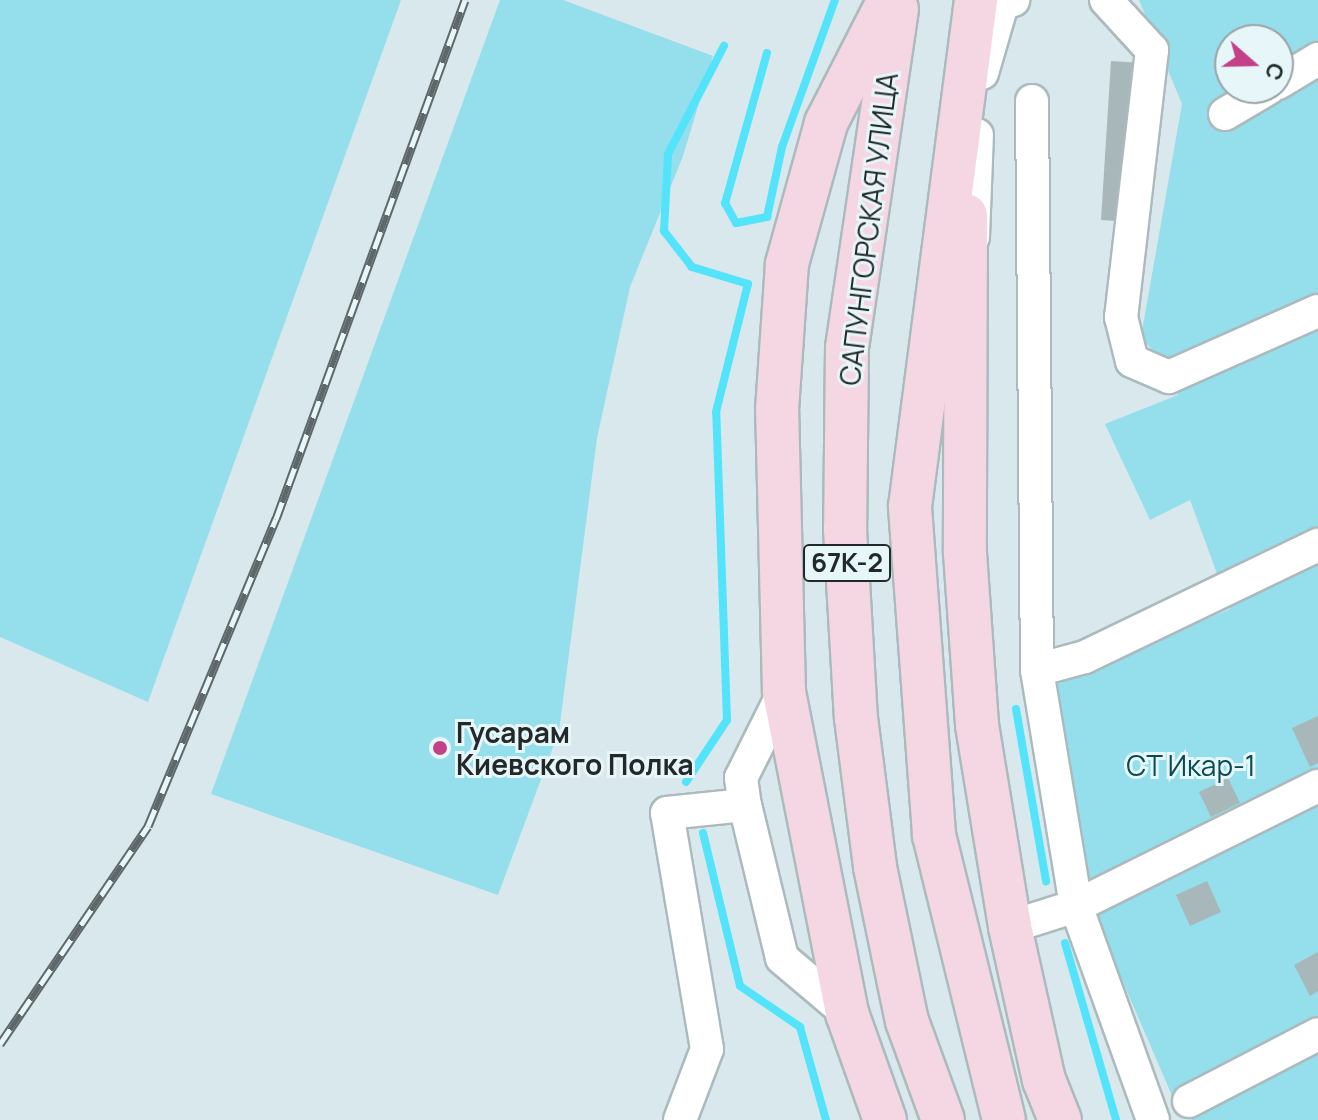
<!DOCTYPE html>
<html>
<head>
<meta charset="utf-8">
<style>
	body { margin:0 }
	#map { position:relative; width:1318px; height:1120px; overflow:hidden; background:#d8e8ec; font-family:Manrope,sans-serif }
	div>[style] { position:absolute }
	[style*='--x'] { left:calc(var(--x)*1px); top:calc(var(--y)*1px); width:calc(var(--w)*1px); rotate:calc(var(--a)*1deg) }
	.green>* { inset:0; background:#95deec }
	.stream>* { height:8px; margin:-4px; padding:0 4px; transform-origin:4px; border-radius:4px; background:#53e3fb }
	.building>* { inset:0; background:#a8b7ba }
	.roads { filter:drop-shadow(2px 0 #abbabd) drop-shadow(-2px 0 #abbabd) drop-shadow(0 2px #abbabd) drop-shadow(0 -2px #abbabd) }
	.minor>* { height:32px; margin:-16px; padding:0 16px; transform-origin:16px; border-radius:16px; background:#fff }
	.major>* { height:42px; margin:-21px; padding:0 21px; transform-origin:21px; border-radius:21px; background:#f5d6e3 }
	.rail>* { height:9px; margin-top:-4.5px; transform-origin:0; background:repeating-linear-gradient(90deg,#e6f6f9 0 18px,#5e6769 0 36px); box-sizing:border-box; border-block:2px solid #5e6769 }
	.dots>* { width:22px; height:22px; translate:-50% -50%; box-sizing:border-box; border:4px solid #e6f6f9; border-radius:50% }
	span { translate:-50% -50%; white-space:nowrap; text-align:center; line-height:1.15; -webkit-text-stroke:6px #e6f6f9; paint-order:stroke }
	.shield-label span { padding:2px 6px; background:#e6f6f9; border:2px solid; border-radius:6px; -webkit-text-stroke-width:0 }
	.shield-label { font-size:26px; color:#23292a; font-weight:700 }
	.street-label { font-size:28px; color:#23292a }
	.poi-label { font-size:28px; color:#23292a; font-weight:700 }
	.left { translate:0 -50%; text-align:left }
	.park-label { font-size:28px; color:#094b55 }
	.north { position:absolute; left:1214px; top:24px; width:80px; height:80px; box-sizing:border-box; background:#e6f6f9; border:2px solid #98a4a6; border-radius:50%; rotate:110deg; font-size:22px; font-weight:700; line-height:32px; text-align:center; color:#23292a }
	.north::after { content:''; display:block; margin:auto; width:28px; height:36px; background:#c44187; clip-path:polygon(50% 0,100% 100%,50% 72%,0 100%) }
</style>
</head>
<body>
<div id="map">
	<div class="green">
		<i style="clip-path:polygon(0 0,401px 0,148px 702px,0 637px)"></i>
		<i style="clip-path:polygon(500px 0,563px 0,713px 56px,683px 156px,630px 287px,597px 438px,559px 731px,498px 895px,211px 794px)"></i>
		<i style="clip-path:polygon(evenodd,1139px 0,1318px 0,1318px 1120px,1192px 1120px,1177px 1107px,1080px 883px,1053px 686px,1230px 609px,1190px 500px,1150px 520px,1105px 424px,1178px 395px,1166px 366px,1141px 337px,1182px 104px,1139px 0,1230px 40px,1278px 40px,1278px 88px,1230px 88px,1230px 40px)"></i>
	</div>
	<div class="stream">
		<i style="--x:767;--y:53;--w:156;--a:105.6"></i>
		<i style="--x:725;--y:203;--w:23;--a:61"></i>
		<i style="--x:736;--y:223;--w:32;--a:-11"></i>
		<i style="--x:767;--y:217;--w:72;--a:-77.9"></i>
		<i style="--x:782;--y:147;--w:156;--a:-70.2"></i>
		<i style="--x:1016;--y:709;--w:175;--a:80.1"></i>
		<i style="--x:686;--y:782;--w:74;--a:-56.5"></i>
		<i style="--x:727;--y:720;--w:308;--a:-92"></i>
		<i style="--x:716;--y:412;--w:132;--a:-76"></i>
		<i style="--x:748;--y:284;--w:59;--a:-163.1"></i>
		<i style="--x:692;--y:267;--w:46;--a:-127.9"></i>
		<i style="--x:664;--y:231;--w:77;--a:-87"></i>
		<i style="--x:668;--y:154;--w:122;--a:-62.6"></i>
		<i style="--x:703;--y:833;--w:157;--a:76.4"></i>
		<i style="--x:740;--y:986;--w:73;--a:34.3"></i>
		<i style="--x:800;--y:1027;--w:97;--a:74.4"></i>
		<i style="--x:1065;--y:943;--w:184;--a:73.9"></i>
	</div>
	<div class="building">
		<i style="clip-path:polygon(1111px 61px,1143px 63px,1133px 222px,1101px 220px)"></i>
		<i style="clip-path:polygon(1318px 716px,1318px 763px,1310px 767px,1292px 728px)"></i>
		<i style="clip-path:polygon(1228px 778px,1240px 803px,1211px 817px,1199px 792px)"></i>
		<i style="clip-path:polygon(1207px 881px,1221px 912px,1190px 926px,1176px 895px)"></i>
		<i style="clip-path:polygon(1318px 952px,1318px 991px,1310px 996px,1294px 965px)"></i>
	</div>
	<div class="roads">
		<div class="minor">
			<i style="--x:1106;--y:0;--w:68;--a:47.4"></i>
			<i style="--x:1152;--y:50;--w:269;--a:96.6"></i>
			<i style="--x:1121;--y:317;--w:45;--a:76"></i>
			<i style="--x:1132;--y:361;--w:40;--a:23.4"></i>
			<i style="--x:1169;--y:377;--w:163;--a:-23.9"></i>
			<i style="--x:982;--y:73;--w:72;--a:-73.8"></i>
			<i style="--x:1002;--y:4;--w:12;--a:-20"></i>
			<i style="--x:1278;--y:83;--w:47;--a:-31"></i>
			<i style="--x:1032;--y:101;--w:569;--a:89.5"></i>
			<i style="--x:1037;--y:670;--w:239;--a:80.6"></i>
			<i style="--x:1076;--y:906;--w:227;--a:70.2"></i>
			<i style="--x:1225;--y:114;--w:51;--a:-30.6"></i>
			<i style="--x:973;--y:237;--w:102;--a:-87.8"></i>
			<i style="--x:1037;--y:670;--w:50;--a:-15.2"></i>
			<i style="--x:1085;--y:657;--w:259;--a:-25.7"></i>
			<i style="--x:784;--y:692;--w:96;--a:116.6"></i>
			<i style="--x:741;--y:778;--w:27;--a:82"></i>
			<i style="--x:745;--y:805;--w:157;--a:76.4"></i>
			<i style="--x:782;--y:958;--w:85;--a:40.2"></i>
			<i style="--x:1010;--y:927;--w:69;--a:-17.7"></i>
			<i style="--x:1076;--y:906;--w:270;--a:-26.4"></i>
			<i style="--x:1189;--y:1101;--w:145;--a:-27.4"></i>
			<i style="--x:680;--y:1120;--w:76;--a:-69.2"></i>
			<i style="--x:707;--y:1049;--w:239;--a:-99.6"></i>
			<i style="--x:667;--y:813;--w:78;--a:-5.9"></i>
		</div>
		<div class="major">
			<i style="--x:976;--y:0;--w:511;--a:97.42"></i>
			<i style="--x:910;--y:507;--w:329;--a:85.8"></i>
			<i style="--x:934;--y:835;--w:293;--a:76.2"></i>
			<i style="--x:897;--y:9;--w:343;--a:98.4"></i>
			<i style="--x:847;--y:348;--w:181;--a:90.6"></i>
			<i style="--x:845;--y:529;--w:189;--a:86.7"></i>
			<i style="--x:856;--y:718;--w:150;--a:82.7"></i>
			<i style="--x:875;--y:867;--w:157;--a:78.3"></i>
			<i style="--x:907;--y:1021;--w:105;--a:70"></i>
			<i style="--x:966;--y:215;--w:338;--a:90.2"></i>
			<i style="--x:965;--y:553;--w:172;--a:86"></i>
			<i style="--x:977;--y:725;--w:205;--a:80.7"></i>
			<i style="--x:1010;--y:927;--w:157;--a:77.5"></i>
			<i style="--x:1044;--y:1080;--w:43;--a:68.2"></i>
			<i style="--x:885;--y:1120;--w:114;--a:-109.6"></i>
			<i style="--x:847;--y:1013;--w:327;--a:-101.1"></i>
			<i style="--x:784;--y:692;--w:282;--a:-91.4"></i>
			<i style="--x:777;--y:410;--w:146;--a:-86.1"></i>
			<i style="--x:787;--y:264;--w:146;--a:-74.5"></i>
			<i style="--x:826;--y:123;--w:138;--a:-62.9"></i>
		</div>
	</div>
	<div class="rail">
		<i style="--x:0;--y:1044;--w:263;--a:-55.8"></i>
		<i style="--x:148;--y:826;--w:333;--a:-67.4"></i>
		<i style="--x:276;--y:519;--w:552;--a:-69.99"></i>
	</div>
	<div class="dots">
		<i style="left:440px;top:748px;background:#c44187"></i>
	</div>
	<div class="shield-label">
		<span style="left:847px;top:563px">67К-2</span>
	</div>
	<div class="street-label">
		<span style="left:868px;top:229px;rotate:-83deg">САПУНГОРСКАЯ УЛИЦА</span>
	</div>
	<div class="poi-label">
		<span class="left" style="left:456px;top:748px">Гусарам<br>Киевского Полка</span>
	</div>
	<div class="park-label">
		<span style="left:1191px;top:765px">СТ Икар-1</span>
	</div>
	<div class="north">С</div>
</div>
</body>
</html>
